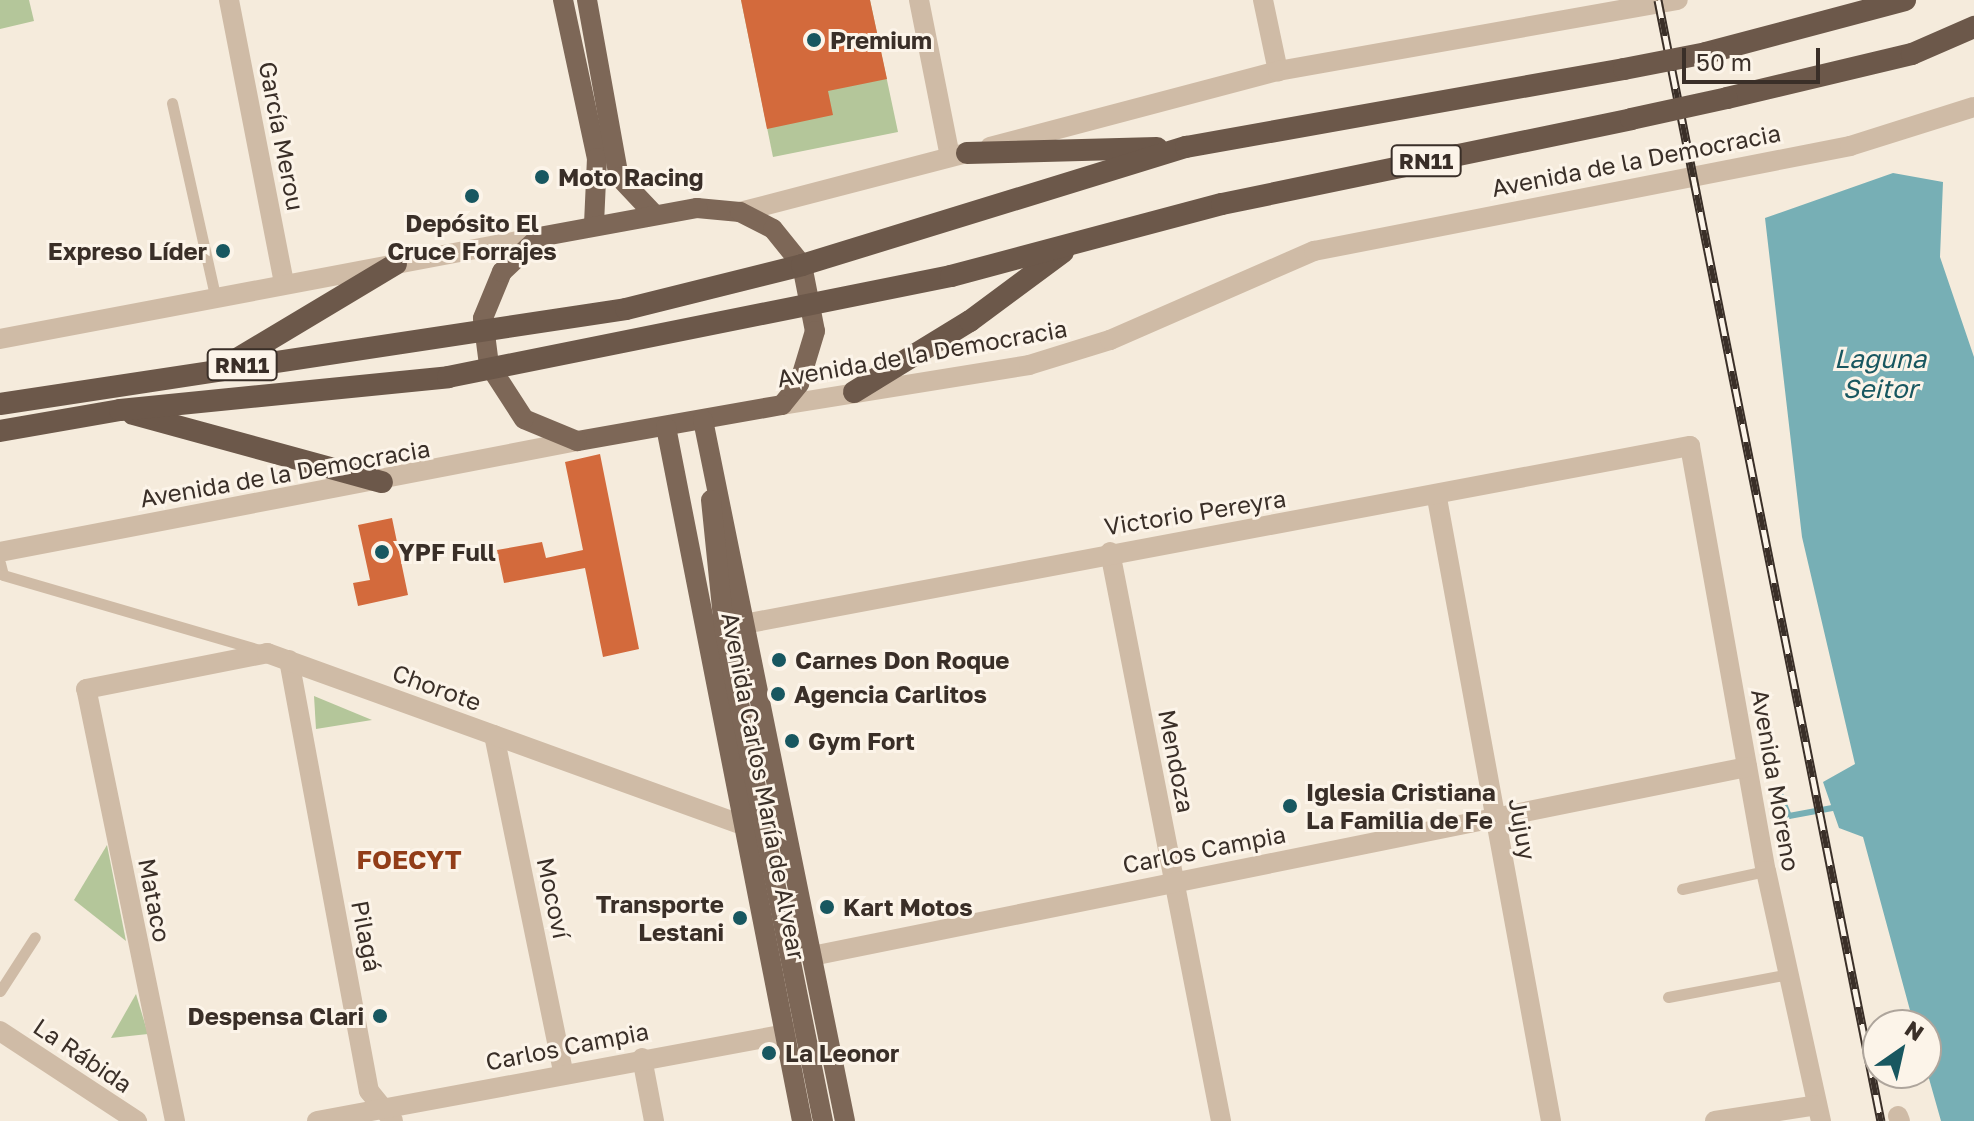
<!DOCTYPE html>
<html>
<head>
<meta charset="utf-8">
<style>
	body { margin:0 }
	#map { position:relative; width:1974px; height:1121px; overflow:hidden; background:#f5ebdc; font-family:"Golos Text",sans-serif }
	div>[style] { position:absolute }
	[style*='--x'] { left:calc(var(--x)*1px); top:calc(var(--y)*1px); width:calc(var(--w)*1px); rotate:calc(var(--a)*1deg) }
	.green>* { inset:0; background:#b4c69a }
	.water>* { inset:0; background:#77afb5 }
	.stream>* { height:6px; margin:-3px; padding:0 3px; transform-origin:3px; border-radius:3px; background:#77afb5 }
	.building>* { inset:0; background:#d36a3c }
	.service>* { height:11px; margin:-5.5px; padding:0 5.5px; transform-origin:5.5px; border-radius:5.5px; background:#cfbba6 }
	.minor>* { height:20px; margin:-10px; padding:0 10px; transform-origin:10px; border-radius:10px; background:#cfbba6 }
	.tertiary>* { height:20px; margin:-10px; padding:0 10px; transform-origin:10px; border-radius:10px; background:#cfbba6 }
	.primary>* { height:20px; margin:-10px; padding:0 10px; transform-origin:10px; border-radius:10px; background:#7d6757 }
	.trunk>* { height:22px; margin:-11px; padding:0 11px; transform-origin:11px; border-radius:11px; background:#6c584a }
	.rail>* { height:9px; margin-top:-4.5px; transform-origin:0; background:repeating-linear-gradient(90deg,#fcf4e9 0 18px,#3a2f28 0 36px); box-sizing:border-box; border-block:2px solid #3a2f28 }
	.trunk-bridge>* { height:22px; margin:-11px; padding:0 11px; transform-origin:11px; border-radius:11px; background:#6c584a }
	.dots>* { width:22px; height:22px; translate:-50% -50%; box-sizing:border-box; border:4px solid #fcf4e9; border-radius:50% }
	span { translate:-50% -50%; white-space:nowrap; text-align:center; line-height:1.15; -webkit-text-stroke:6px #fcf4e9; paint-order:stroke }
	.shield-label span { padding:2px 6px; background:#fcf4e9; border:2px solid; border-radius:6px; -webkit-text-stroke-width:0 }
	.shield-label { font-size:22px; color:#3a2f28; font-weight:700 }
	.poi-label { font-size:24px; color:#3a2f28; font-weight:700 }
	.left { translate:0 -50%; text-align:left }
	.right { translate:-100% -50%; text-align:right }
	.street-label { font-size:24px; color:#3a2f28 }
	.water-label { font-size:26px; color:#185760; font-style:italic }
	.neighbourhood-label { font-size:26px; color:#923d18; font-weight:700 }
	.north { position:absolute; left:1862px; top:1009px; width:80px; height:80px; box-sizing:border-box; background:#fcf4e9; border:2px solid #aea59c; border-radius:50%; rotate:34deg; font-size:22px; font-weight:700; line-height:32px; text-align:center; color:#3a2f28 }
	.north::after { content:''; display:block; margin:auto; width:28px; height:36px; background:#185760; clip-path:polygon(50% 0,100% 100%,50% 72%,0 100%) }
	.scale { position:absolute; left:1682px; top:48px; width:138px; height:36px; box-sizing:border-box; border:4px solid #3a2f28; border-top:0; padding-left:10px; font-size:24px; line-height:28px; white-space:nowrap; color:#3a2f28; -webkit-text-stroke:6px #fcf4e9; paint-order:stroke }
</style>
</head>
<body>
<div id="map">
	<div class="green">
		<i style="clip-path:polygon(0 0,29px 0,34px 21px,0 29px)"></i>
		<i style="clip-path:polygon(741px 0,870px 0,898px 132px,773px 157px)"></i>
		<i style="clip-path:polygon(314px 696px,372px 720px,316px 729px)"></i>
		<i style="clip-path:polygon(107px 845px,126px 941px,74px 900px)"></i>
		<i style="clip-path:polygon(136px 994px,148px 1034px,111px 1038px)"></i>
	</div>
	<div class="water">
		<i style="clip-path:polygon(1893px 173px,1943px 182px,1940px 257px,1974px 357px,1974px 1121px,1941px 1121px,1926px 1068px,1926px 1025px,1914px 1025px,1863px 837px,1839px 828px,1823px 782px,1855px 764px,1802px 537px,1765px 218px)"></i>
	</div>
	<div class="stream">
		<i style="--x:1778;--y:789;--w:29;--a:68"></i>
		<i style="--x:1789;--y:816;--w:44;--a:-10.5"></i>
	</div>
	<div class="building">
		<i style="clip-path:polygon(741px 0,870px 0,887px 79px,828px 91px,833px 115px,767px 129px)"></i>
		<i style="clip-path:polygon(600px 454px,639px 649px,603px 657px,585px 568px,504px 583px,497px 550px,542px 542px,546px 558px,583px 550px,565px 462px)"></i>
		<i style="clip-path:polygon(392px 518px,408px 595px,358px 606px,353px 583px,370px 580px,358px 525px)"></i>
	</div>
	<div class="service">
		<i style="--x:172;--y:103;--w:198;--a:77.4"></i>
		<i style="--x:0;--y:563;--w:12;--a:76"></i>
		<i style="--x:3;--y:575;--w:267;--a:16.3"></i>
		<i style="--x:1682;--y:889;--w:86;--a:-12.1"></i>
		<i style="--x:0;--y:991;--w:64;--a:-57.1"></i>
		<i style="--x:1668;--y:997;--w:123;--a:-10.8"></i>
	</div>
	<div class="minor">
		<i style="--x:229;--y:0;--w:287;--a:79"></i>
		<i style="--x:919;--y:0;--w:159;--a:78.8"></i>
		<i style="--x:1263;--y:0;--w:73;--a:78.1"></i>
		<i style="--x:990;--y:147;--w:298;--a:-14.8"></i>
		<i style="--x:1278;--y:71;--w:406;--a:-10.1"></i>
		<i style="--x:1437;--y:498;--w:633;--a:79.63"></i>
		<i style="--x:1110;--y:552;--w:580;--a:78.96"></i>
		<i style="--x:728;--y:627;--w:979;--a:-10.66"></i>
		<i style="--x:1690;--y:446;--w:432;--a:79.9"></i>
		<i style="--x:1766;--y:871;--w:256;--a:77.6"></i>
		<i style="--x:289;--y:660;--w:438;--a:79.5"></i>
		<i style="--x:369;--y:1091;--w:38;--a:51"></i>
		<i style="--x:494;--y:735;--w:342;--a:78.4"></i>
		<i style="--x:812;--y:956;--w:954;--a:-11.43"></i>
		<i style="--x:642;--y:1058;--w:64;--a:79.2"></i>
		<i style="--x:1898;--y:1116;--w:5;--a:68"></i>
		<i style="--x:175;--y:1121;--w:441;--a:-101.6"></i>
		<i style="--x:86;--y:689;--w:185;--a:-11.2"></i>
		<i style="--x:267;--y:653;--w:523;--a:19.89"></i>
		<i style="--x:1715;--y:1121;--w:103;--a:-8.9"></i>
	</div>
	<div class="tertiary">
		<i style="--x:740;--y:212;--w:235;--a:-14.6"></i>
		<i style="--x:0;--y:339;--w:549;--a:-10.72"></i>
		<i style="--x:782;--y:405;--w:250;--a:-9.2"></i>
		<i style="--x:1029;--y:365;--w:85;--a:-17.2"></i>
		<i style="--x:1110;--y:340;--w:223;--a:-23.6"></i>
		<i style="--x:1314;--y:251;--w:546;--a:-11.08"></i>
		<i style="--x:1850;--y:146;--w:130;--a:-17.5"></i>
		<i style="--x:0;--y:552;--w:588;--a:-10.89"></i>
		<i style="--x:0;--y:1031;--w:164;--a:33.3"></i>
		<i style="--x:317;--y:1121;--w:492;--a:-10.5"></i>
	</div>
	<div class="primary">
		<i style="--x:563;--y:0;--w:162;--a:77.9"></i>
		<i style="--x:597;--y:158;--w:66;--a:92.6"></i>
		<i style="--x:587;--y:0;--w:180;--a:79.8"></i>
		<i style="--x:619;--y:177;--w:51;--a:46.6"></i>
		<i style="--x:697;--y:208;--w:43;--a:5.3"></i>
		<i style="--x:740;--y:212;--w:37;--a:27"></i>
		<i style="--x:773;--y:229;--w:46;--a:51.1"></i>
		<i style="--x:802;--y:265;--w:67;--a:78.9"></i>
		<i style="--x:815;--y:331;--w:55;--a:106.8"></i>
		<i style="--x:799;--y:384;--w:27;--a:129"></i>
		<i style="--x:782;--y:405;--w:208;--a:170"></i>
		<i style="--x:577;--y:441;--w:57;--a:-157.5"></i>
		<i style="--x:524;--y:419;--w:64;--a:-122.9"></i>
		<i style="--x:489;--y:365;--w:47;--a:-97.3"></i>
		<i style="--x:483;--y:318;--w:50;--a:-67.6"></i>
		<i style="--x:502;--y:272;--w:51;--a:-43.4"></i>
		<i style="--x:539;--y:237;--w:161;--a:-10.4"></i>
		<i style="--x:703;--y:420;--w:715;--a:78.55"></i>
		<i style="--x:666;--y:427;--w:707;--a:78.91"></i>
		<i style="--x:711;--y:500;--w:129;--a:84.2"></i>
		<i style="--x:724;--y:628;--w:503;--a:78.65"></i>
	</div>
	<div class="trunk">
		<i style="--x:1706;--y:53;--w:206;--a:-14.9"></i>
		<i style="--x:1727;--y:98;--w:190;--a:-13.4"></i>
		<i style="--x:1912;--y:54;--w:68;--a:-23.5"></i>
		<i style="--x:967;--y:153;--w:190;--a:-1.5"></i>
		<i style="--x:232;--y:362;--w:191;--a:-30.9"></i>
		<i style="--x:854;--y:392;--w:136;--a:-31.5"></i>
		<i style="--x:970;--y:321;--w:116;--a:-36.6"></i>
		<i style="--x:0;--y:404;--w:633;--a:-8.63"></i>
		<i style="--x:626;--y:309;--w:181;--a:-14"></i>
		<i style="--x:802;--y:265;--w:402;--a:-17.1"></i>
		<i style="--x:1186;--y:147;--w:445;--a:-10.1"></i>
		<i style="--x:133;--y:414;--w:258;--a:15.3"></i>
		<i style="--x:0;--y:431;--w:122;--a:-9.9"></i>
		<i style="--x:120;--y:410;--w:330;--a:-5.7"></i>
		<i style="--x:448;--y:377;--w:513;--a:-11.35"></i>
		<i style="--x:951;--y:276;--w:280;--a:-14.9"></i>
		<i style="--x:1222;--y:204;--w:418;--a:-11.7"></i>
	</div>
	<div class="rail">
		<i style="--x:1658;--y:0;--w:1143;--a:78.75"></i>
	</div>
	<div class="trunk-bridge">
		<i style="--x:1624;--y:69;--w:84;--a:-11"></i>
		<i style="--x:1631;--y:119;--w:98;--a:-12.3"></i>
	</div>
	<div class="dots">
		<i style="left:814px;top:40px;background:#185760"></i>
		<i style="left:542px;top:177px;background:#185760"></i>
		<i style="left:472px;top:196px;background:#185760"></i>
		<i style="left:223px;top:251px;background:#185760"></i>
		<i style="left:382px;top:552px;background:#185760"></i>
		<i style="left:779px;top:660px;background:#185760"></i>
		<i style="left:778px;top:694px;background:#185760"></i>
		<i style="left:792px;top:741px;background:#185760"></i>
		<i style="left:1290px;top:806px;background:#185760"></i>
		<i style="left:827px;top:907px;background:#185760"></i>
		<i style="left:740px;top:918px;background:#185760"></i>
		<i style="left:380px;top:1016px;background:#185760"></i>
		<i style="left:769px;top:1053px;background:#185760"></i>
	</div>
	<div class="shield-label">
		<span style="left:1426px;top:161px">RN11</span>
		<span style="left:242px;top:365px">RN11</span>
	</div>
	<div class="poi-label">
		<span class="left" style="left:830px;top:40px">Premium</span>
		<span class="left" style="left:558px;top:177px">Moto Racing</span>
		<span style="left:472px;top:237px">Depósito El<br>Cruce Forrajes</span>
		<span class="right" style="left:207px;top:251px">Expreso Líder</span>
		<span class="left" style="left:398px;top:552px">YPF Full</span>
		<span class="left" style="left:795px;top:660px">Carnes Don Roque</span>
		<span class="left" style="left:794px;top:694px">Agencia Carlitos</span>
		<span class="left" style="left:808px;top:741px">Gym Fort</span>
		<span class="left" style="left:1306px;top:806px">Iglesia Cristiana<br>La Familia de Fe</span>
		<span class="right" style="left:724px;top:918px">Transporte<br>Lestani</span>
		<span class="left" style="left:843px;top:907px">Kart Motos</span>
		<span class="right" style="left:364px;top:1016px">Despensa Clari</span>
		<span class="left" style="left:785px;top:1053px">La Leonor</span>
	</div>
	<div class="street-label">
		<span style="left:282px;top:136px;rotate:79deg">García Merou</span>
		<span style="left:1636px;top:160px;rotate:-11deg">Avenida de la Democracia</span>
		<span style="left:922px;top:353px;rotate:-10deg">Avenida de la Democracia</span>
		<span style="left:285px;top:473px;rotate:-10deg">Avenida de la Democracia</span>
		<span style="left:1195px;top:512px;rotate:-9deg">Victorio Pereyra</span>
		<span style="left:437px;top:687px;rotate:20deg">Chorote</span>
		<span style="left:1177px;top:761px;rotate:79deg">Mendoza</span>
		<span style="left:1776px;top:780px;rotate:80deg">Avenida Moreno</span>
		<span style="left:764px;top:786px;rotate:79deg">Avenida Carlos María de Alvear</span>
		<span style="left:1523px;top:829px;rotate:80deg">Jujuy</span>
		<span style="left:1204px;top:849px;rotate:-11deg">Carlos Campia</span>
		<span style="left:554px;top:898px;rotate:78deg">Mocoví</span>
		<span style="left:155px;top:900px;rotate:79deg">Mataco</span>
		<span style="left:367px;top:936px;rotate:79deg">Pilagá</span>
		<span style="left:567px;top:1046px;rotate:-11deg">Carlos Campia</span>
		<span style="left:83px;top:1055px;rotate:34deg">La Rábida</span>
	</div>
	<div class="water-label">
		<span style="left:1880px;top:374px">Laguna<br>Seitor</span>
	</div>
	<div class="neighbourhood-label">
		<span style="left:409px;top:860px">FOECYT</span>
	</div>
	<div class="north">N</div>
	<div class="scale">50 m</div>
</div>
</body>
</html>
